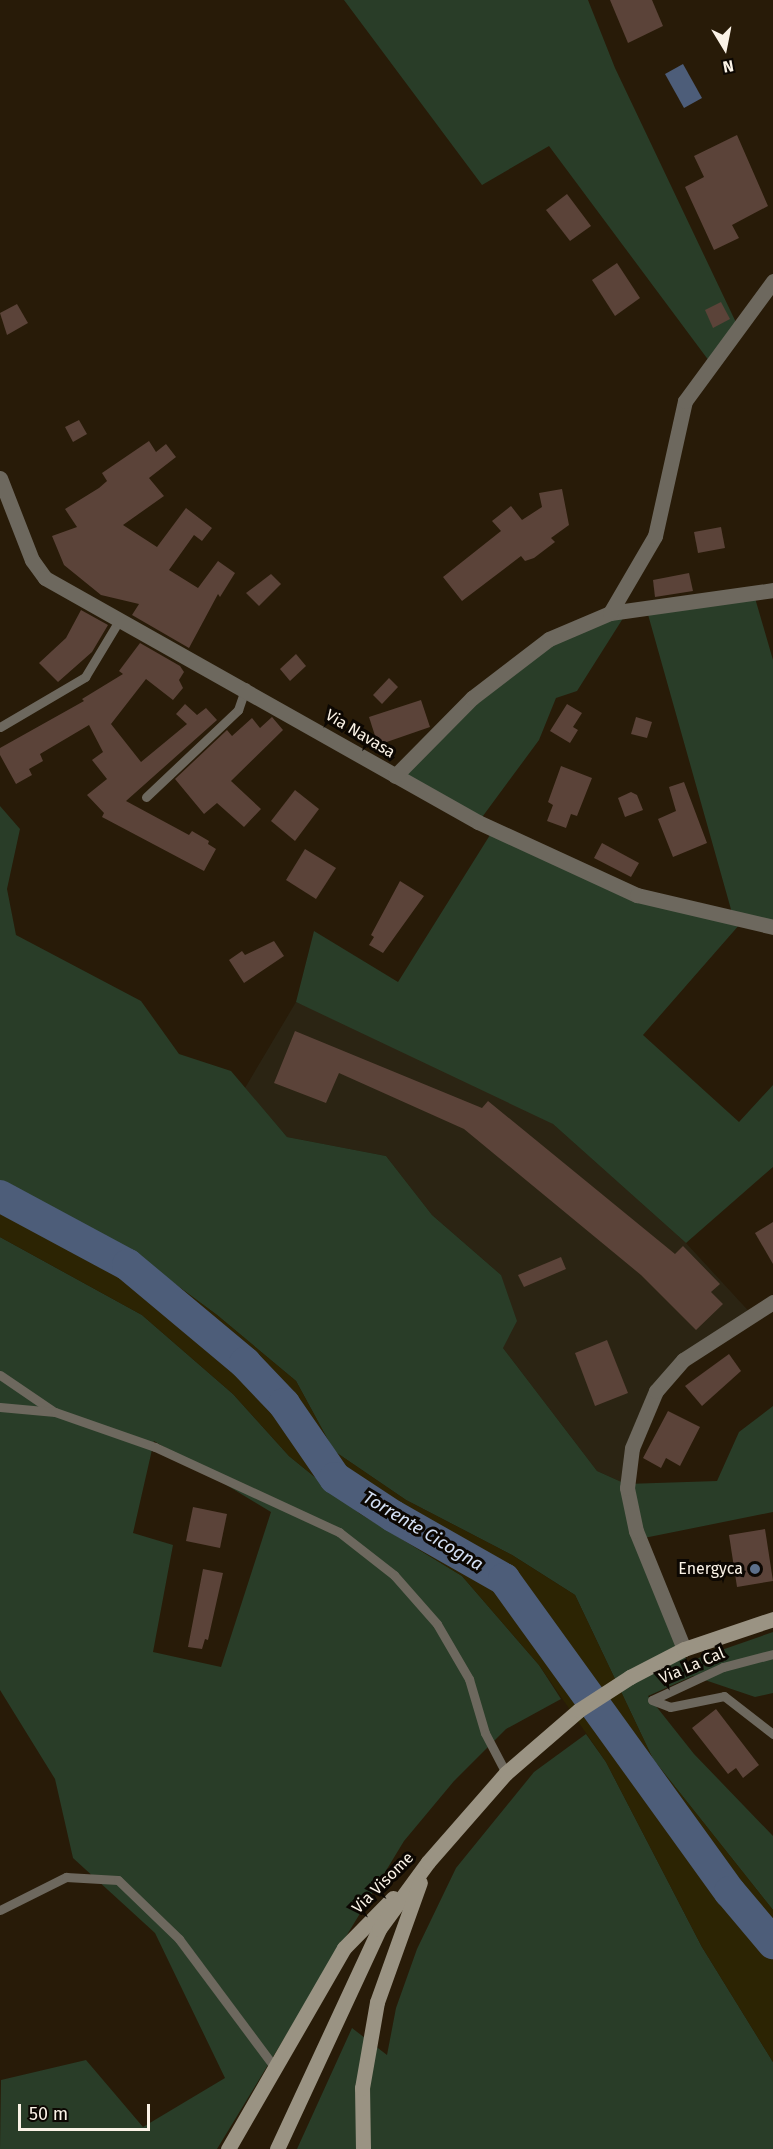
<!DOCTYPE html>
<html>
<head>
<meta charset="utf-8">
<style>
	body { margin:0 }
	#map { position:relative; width:773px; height:2149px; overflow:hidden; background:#281b08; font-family:"Fira Sans",sans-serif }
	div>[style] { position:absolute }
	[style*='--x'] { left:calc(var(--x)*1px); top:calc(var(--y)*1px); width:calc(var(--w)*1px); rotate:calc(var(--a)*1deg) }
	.industrial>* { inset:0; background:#2b2413 }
	.green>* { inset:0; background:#293d28 }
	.sand>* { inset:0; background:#2c2403 }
	.water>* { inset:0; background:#4d5d79 }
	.river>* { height:32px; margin:-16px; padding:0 16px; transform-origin:16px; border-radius:16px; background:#4d5d79 }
	.building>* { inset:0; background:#5b4339 }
	.lane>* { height:9px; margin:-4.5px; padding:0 4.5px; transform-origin:4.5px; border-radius:4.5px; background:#6d685e }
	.street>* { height:15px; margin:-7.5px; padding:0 7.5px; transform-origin:7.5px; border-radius:7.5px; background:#6d685e }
	.secondary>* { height:15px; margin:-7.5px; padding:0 7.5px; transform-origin:7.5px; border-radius:7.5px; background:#9a9383 }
	.dots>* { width:16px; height:16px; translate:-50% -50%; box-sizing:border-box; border:3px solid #0c0702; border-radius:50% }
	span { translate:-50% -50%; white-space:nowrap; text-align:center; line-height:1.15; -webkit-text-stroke:6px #0c0702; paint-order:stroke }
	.street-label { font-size:16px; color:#fbf3e7 }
	.poi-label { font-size:16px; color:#fbf3e7 }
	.right { translate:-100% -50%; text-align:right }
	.water-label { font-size:18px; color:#d4e0f5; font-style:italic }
	.north { position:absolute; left:695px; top:18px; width:60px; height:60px; -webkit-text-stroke:4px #0c0702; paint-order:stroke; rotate:170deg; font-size:16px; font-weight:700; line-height:24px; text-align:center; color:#fbf3e7 }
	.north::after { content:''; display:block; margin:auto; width:21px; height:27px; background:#fbf3e7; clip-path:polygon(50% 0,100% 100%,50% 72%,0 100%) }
	.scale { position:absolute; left:18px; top:2104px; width:132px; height:27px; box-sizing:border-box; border:3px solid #fbf3e7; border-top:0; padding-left:8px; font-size:18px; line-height:21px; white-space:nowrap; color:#fbf3e7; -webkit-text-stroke:4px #0c0702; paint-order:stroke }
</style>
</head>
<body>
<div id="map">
	<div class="industrial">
		<i style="clip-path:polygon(296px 1002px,513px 1088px,686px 1243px,755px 1318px,697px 1355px,665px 1386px,626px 1484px,597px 1471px,503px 1348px,501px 1275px,432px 1215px,386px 1156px,287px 1137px,245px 1088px)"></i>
	</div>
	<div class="green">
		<i style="clip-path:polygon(344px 0,588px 0,615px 68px,741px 333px,715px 369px,549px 146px,482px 185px)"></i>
		<i style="clip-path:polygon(755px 598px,773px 660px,773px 928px,740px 924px,643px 1035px,739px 1122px,773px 1085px,773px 1167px,686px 1243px,553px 1124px,296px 1002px,314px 931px,398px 982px,495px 827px,611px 882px,732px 913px,647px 611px)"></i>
		<i style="clip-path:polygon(627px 612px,577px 691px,556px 698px,539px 740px,480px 820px,395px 770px,544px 638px)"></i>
		<i style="clip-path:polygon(0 806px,20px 829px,7px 889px,16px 935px,141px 1001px,179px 1054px,231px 1071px,287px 1137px,386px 1156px,432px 1215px,501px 1275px,517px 1321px,503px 1348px,597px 1471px,626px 1484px,717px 1481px,739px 1432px,773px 1406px,773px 1512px,644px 1538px,687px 1662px,773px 1632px,773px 1693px,755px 1697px,693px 1676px,648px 1696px,694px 1754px,773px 1836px,773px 1910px,653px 1759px,575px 1595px,512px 1555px,406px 1500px,334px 1451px,296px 1381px,217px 1315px,128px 1249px,0 1182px)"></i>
		<i style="clip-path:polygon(evenodd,0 1237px,142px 1315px,233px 1394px,289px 1456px,359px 1513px,462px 1576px,539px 1665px,561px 1699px,506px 1729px,454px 1781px,404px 1841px,217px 2149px,0 2149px,1px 2080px,86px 2060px,143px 2127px,225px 2078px,155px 1933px,73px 1858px,55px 1779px,0 1690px,0 1237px,154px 1441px,271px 1512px,221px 1667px,153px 1652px,173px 1545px,133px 1533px,154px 1441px)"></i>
		<i style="clip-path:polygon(586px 1734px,606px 1762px,702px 1947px,773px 2062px,773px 2149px,297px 2149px,352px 2028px,387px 2055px,396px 2008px,417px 1949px,456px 1868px,534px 1772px)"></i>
	</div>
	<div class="sand">
		<i style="clip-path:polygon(0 1182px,128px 1249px,217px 1315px,296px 1381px,334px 1451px,406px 1500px,512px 1555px,575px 1595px,653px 1759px,773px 1910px,773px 2062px,702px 1947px,606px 1762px,539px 1665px,462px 1576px,359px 1513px,289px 1456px,233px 1394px,142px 1315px,0 1237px)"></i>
	</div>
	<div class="water">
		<i style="clip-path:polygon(683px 64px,702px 98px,684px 108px,665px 74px)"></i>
	</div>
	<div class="river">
		<i style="--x:0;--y:1196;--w:145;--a:28.3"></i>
		<i style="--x:128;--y:1265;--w:153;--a:39.9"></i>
		<i style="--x:245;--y:1363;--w:57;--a:46.4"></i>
		<i style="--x:284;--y:1404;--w:90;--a:55.4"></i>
		<i style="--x:335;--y:1478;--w:69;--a:33.2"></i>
		<i style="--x:393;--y:1516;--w:128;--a:29.6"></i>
		<i style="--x:504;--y:1579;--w:386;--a:54.2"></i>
		<i style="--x:730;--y:1892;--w:67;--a:49.9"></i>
	</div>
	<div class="building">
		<i style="clip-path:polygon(610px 0,652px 0,663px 26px,628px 43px)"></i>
		<i style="clip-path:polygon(737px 135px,768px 206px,732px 225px,739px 238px,714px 250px,685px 187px,704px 177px,694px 156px)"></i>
		<i style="clip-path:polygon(567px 194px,591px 226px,570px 241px,546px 210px)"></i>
		<i style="clip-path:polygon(617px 263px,640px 298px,615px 316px,592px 280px)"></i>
		<i style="clip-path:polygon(721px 302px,730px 319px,713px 328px,705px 310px)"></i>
		<i style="clip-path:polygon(17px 304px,28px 323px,7px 335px,0 313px)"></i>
		<i style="clip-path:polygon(79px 420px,87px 434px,73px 442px,65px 427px)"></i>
		<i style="clip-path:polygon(149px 441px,156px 452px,166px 444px,176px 457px,149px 478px,164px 496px,123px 525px,157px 547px,186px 508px,212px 528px,202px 541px,194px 535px,169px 570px,198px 588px,218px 561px,235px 573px,220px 597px,218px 594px,189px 648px,132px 615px,139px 604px,101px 595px,64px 565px,52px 536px,77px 527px,65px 509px,99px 488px,107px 481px,102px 473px)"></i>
		<i style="clip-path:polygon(562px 489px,569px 525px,551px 538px,555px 542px,534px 558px,525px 561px,521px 556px,462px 601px,443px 577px,501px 531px,492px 521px,511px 506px,522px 520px,542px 507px,539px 493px)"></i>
		<i style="clip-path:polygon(721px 527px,725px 548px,698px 553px,694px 532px)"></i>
		<i style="clip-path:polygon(689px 573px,693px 591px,655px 597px,653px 580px)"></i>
		<i style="clip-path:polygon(271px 574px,281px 584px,259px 606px,246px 593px)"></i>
		<i style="clip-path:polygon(81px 610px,108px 625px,92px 652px,58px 682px,39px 663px,66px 638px)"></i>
		<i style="clip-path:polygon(140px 643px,180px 666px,184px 672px,179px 680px,183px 688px,173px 700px,146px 679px,111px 724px,141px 762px,187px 724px,176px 714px,185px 704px,197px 715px,206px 708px,217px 720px,126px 801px,189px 835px,192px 831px,209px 841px,208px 844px,216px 849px,204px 871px,102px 817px,104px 813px,87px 795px,107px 779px,92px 760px,103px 752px,89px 725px,40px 754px,43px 761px,29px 769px,32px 775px,16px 784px,0 755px,0 748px,84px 701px,82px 699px,123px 674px,119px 671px)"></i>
		<i style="clip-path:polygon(296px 654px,306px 666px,290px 681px,280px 669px)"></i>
		<i style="clip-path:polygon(389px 678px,398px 687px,382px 704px,373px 695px)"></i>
		<i style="clip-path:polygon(421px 700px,430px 727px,378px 745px,369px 717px)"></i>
		<i style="clip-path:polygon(567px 704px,582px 713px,573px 727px,578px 730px,570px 743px,550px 731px)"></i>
		<i style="clip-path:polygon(272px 717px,283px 730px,231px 781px,261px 809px,244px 827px,217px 803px,204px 814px,175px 779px,227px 730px,232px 736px,252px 718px,260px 728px)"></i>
		<i style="clip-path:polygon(636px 717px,652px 722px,647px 738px,631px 734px)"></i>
		<i style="clip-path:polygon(561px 766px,592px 778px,577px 816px,571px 814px,566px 828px,547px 821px,553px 805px,548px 802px)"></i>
		<i style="clip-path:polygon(684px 782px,707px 843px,673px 857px,658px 819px,676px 811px,669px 787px)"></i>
		<i style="clip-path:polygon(295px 790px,319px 809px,295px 841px,271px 821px)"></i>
		<i style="clip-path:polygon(631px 792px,637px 795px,643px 810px,625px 817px,618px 798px)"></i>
		<i style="clip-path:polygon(602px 843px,639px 863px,631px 877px,594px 858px)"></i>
		<i style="clip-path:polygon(305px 849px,336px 868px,316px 899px,286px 880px)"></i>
		<i style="clip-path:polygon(400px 881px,424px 896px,383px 953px,369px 945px,374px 937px,371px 935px)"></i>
		<i style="clip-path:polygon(274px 941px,284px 956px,244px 983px,229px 960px,242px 951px,245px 955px)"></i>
		<i style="clip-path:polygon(295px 1031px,482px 1108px,488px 1101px,675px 1254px,683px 1246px,720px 1284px,711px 1292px,723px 1304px,696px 1330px,641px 1275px,464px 1129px,339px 1073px,326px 1103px,274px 1083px)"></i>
		<i style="clip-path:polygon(773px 1222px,773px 1264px,755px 1233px)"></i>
		<i style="clip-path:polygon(561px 1257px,566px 1269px,524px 1287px,518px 1275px)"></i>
		<i style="clip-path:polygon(607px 1340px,628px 1393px,595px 1406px,575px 1353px)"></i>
		<i style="clip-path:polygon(729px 1354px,741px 1371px,702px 1406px,685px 1386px)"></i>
		<i style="clip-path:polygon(668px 1411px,700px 1427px,680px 1466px,666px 1458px,661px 1468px,643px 1458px)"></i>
		<i style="clip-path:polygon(193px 1507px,227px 1514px,220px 1548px,186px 1541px)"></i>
		<i style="clip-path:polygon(765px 1529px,773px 1581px,737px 1587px,729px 1535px)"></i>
		<i style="clip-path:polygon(203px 1569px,223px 1573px,208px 1640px,205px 1639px,202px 1649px,188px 1647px)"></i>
		<i style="clip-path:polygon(716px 1709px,759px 1765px,743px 1778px,736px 1768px,728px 1774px,692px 1728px)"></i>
	</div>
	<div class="lane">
		<i style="--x:0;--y:727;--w:99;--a:-30.5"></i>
		<i style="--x:85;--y:677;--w:68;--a:-58.9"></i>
		<i style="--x:146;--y:797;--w:127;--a:-43.4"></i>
		<i style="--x:238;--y:710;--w:24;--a:-71"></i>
		<i style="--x:0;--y:1375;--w:64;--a:34.2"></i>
		<i style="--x:0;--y:1407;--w:55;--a:5.2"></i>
		<i style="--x:55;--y:1412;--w:106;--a:19.3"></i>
		<i style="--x:155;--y:1447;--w:203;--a:24.8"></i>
		<i style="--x:339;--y:1532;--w:70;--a:38"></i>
		<i style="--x:394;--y:1575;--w:65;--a:48.7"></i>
		<i style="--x:437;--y:1624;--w:64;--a:59.8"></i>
		<i style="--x:469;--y:1679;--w:56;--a:73.5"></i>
		<i style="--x:485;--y:1733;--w:45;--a:62.3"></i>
		<i style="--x:773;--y:1654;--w:52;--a:165.4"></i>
		<i style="--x:723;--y:1667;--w:78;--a:155.1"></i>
		<i style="--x:652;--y:1700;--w:19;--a:21"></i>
		<i style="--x:670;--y:1707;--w:55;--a:-11.5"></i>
		<i style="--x:724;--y:1696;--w:62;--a:37.8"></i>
		<i style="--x:0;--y:1910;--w:74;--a:-26.6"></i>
		<i style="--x:66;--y:1877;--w:52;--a:3.3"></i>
		<i style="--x:118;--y:1880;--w:85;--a:44"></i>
		<i style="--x:179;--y:1939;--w:161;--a:53.3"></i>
	</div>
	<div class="street">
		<i style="--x:0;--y:478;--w:88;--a:68.7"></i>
		<i style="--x:32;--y:560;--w:22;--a:54"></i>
		<i style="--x:45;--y:578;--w:497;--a:29.4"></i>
		<i style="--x:478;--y:822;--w:175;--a:24.7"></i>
		<i style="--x:637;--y:895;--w:140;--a:13.2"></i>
		<i style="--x:610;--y:613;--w:165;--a:-8"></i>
		<i style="--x:395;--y:776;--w:110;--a:-45.4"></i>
		<i style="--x:472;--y:698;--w:97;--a:-37.5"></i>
		<i style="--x:549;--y:639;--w:66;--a:-23.1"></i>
		<i style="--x:610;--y:613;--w:89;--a:-59.7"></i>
		<i style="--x:655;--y:536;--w:138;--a:-77.5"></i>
		<i style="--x:685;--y:401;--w:149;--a:-53.7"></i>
		<i style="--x:684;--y:1649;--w:127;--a:-112.1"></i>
		<i style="--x:636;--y:1531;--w:44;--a:-101.8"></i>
		<i style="--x:627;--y:1488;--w:40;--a:-82.9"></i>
		<i style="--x:632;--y:1448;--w:62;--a:-67.2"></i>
		<i style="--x:656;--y:1391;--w:41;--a:-48.9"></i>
		<i style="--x:683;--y:1360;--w:107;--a:-32.8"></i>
	</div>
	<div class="secondary">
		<i style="--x:228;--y:2149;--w:232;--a:-60"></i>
		<i style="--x:344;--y:1948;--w:70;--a:-45.6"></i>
		<i style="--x:277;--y:2149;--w:242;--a:-65.1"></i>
		<i style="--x:379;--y:1929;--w:83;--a:-53.8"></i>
		<i style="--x:428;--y:1862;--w:118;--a:-48.8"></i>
		<i style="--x:506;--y:1773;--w:96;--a:-40.8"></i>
		<i style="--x:579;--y:1710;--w:61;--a:-32.9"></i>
		<i style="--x:630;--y:1677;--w:61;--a:-27.4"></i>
		<i style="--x:684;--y:1649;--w:94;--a:-18.6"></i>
		<i style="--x:363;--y:2149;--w:61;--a:-90.9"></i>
		<i style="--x:362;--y:2088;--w:87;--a:-80.1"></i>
		<i style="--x:377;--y:2002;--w:127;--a:-70.3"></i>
	</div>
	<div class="dots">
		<i style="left:755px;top:1569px;background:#5c6f8a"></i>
	</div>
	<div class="street-label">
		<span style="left:360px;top:734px;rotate:31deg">Via Navasa</span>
		<span style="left:692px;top:1666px;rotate:-23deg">Via La Cal</span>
		<span style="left:383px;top:1883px;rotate:-45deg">Via Visome</span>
	</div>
	<div class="poi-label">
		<span class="right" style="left:743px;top:1569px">Energyca</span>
	</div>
	<div class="water-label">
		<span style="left:423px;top:1531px;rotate:31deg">Torrente Cicogna</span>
	</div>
	<div class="north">N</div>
	<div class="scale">50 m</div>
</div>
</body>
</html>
